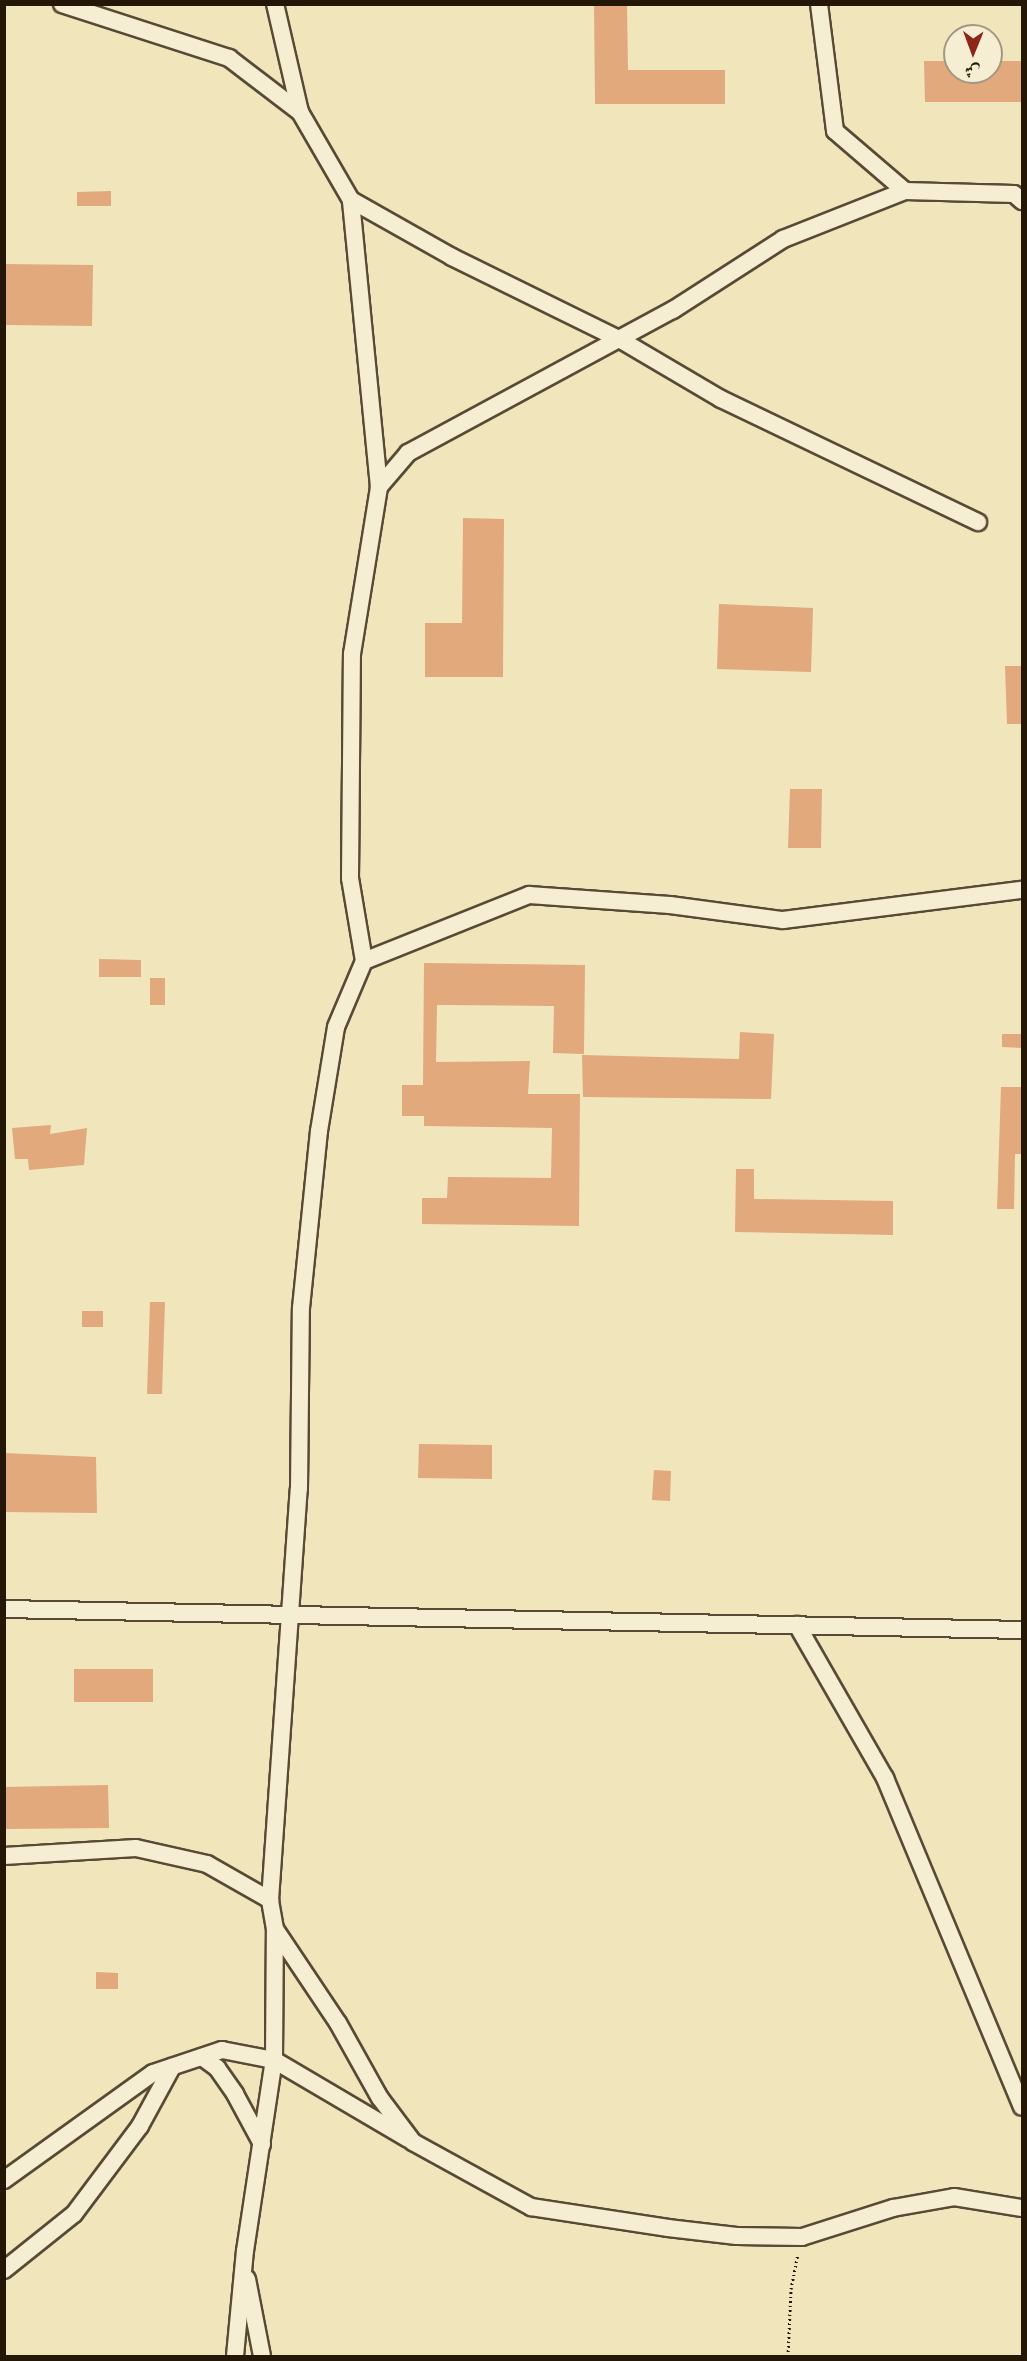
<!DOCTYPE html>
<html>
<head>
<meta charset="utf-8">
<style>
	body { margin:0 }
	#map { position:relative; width:1027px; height:2361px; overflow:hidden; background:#f1e5bc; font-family:"Old Standard TT",Amiri,serif }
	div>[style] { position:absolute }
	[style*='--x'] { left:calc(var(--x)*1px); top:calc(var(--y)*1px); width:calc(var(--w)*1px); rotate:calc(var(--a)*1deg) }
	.building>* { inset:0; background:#e1a97c }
	.path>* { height:3px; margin-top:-1.5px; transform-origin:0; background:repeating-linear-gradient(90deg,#251706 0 1.5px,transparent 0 4.5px) }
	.roads { filter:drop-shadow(2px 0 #584a34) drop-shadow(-2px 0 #584a34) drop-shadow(0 2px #584a34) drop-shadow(0 -2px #584a34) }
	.street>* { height:16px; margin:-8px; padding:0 8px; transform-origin:8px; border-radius:8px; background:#f6eed3 }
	span { translate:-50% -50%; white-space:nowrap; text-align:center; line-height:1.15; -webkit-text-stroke:4.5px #f6eed3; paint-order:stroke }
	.frame { position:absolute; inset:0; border:6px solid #251706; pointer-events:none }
	.north { position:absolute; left:943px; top:24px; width:60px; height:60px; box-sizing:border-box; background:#f6eed3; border:2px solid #a29881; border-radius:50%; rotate:181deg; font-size:16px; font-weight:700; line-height:24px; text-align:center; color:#251706 }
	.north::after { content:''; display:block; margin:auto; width:21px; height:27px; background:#8f2418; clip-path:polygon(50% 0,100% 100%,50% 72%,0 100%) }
</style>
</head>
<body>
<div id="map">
	<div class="building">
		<i style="clip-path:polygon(594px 4px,627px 4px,628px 70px,725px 70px,725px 104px,595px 104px)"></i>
		<i style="clip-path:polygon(924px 61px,955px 61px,955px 72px,991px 72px,991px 61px,1023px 61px,1023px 102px,925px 102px)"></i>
		<i style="clip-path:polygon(111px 191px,111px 206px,77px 206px,77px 192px)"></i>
		<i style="clip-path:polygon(4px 264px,93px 265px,92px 326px,4px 325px)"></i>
		<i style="clip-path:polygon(463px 518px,504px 519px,503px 677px,425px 677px,425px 623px,462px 623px)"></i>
		<i style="clip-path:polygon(719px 604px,813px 608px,811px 672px,717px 669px)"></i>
		<i style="clip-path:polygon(1005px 666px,1023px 666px,1023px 724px,1007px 724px)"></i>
		<i style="clip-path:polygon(790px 789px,822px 789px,821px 848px,788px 848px)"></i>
		<i style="clip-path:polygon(99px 959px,141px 960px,141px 977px,99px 977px)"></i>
		<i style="clip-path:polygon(424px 963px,585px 965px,584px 1054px,553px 1053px,554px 1006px,437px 1005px,436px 1062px,530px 1061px,528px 1094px,580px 1094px,579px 1226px,422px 1224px,422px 1198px,447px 1198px,448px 1177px,551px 1178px,552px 1128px,424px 1126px,424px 1116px,402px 1116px,402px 1085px,423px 1085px)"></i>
		<i style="clip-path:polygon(150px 978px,165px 978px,165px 1005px,150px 1005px)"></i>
		<i style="clip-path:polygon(740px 1032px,774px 1034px,771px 1099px,583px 1097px,582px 1055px,739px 1059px)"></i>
		<i style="clip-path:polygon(1002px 1034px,1023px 1034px,1023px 1048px,1002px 1047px)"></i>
		<i style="clip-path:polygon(1001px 1087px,1023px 1087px,1023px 1154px,1015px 1154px,1014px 1209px,997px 1209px)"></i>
		<i style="clip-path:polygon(51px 1125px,50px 1134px,87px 1128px,84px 1165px,29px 1170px,28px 1159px,15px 1159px,12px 1128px)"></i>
		<i style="clip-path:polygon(736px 1169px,754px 1169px,754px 1199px,893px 1201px,893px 1235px,735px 1232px)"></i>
		<i style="clip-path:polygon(150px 1302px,165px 1302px,162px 1394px,147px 1394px)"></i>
		<i style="clip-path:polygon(82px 1311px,103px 1311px,103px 1327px,82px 1327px)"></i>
		<i style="clip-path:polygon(419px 1444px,492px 1445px,492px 1479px,418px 1478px)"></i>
		<i style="clip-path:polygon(4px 1453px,96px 1457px,97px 1513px,4px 1512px)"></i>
		<i style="clip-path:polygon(654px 1470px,671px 1471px,670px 1501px,652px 1500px)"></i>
		<i style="clip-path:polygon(74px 1669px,153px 1669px,153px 1702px,74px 1702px)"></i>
		<i style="clip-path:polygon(108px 1785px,109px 1828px,4px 1829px,4px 1787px)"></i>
		<i style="clip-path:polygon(96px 1972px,118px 1973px,118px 1989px,96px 1989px)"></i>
	</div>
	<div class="path">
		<i style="--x:788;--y:2356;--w:67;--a:-87.4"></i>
		<i style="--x:791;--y:2289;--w:36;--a:-79"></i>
	</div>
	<div class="roads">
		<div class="street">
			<i style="--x:62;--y:4;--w:176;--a:17.9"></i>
			<i style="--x:229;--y:58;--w:89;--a:37.3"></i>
			<i style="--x:819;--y:4;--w:128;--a:82.8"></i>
			<i style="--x:835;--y:131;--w:92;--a:40.6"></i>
			<i style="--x:905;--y:191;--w:109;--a:1.6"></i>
			<i style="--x:1014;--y:194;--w:11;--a:41"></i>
			<i style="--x:351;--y:200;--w:116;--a:29.4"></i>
			<i style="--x:452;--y:257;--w:186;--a:26.2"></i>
			<i style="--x:619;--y:339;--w:118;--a:30.5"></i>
			<i style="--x:721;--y:399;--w:285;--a:25.6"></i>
			<i style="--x:379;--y:487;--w:45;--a:-49.5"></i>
			<i style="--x:408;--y:453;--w:301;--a:-28.4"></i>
			<i style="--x:673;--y:310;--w:131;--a:-32.8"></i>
			<i style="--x:783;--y:239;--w:131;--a:-21.5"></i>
			<i style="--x:364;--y:961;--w:178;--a:-21.8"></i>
			<i style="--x:529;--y:895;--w:141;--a:4.1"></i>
			<i style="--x:670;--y:905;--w:114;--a:7.6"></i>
			<i style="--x:783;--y:920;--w:241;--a:-7.2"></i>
			<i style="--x:4;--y:1609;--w:1018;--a:1.18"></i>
			<i style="--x:797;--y:1625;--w:177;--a:60.1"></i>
			<i style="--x:885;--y:1778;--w:356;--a:67.4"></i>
			<i style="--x:4;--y:1856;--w:132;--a:-3.5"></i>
			<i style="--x:136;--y:1848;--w:73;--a:12.7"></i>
			<i style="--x:207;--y:1864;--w:73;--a:29.7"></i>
			<i style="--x:275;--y:1929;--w:113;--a:56.2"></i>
			<i style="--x:338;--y:2023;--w:86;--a:60.8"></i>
			<i style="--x:380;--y:2098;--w:55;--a:53.1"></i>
			<i style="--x:413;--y:2142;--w:135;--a:28.8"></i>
			<i style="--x:531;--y:2207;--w:139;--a:8.7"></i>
			<i style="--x:668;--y:2228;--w:69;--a:6.6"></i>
			<i style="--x:737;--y:2236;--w:65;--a:0.9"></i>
			<i style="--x:802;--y:2237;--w:96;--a:-17.7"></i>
			<i style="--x:893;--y:2208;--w:62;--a:-10.2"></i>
			<i style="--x:954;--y:2197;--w:69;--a:9.2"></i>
			<i style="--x:202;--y:2057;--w:19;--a:36"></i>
			<i style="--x:217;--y:2068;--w:32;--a:55"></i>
			<i style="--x:235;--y:2094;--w:57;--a:61.6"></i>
			<i style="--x:4;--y:2180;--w:183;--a:-35.7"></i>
			<i style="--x:153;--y:2073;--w:73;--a:-18.4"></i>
			<i style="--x:222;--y:2050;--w:53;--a:10.9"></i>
			<i style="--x:274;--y:2060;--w:156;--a:30.5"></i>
			<i style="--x:4;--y:2270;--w:90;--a:-38.7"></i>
			<i style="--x:74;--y:2214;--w:110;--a:-53.1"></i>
			<i style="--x:140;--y:2126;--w:67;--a:-61.5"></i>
			<i style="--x:247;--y:2279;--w:78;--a:79"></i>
			<i style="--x:235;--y:2356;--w:105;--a:-84.6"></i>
			<i style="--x:245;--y:2251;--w:193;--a:-81.4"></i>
			<i style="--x:274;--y:2060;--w:131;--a:-89.6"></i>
			<i style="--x:275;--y:1929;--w:29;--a:-100"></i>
			<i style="--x:270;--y:1900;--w:412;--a:-86"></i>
			<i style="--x:299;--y:1489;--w:181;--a:-89.4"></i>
			<i style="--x:301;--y:1308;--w:178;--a:-84.2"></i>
			<i style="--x:319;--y:1131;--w:105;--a:-80.7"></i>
			<i style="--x:336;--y:1027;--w:72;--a:-67"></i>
			<i style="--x:364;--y:961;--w:84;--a:-99.6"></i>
			<i style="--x:350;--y:878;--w:224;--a:-89.5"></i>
			<i style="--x:352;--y:654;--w:169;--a:-80.8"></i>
			<i style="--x:379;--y:487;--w:288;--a:-95.6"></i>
			<i style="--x:351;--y:200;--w:102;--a:-120.1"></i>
			<i style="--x:300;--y:112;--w:111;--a:-103"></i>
		</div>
	</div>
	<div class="frame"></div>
	<div class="north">ش</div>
</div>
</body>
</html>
